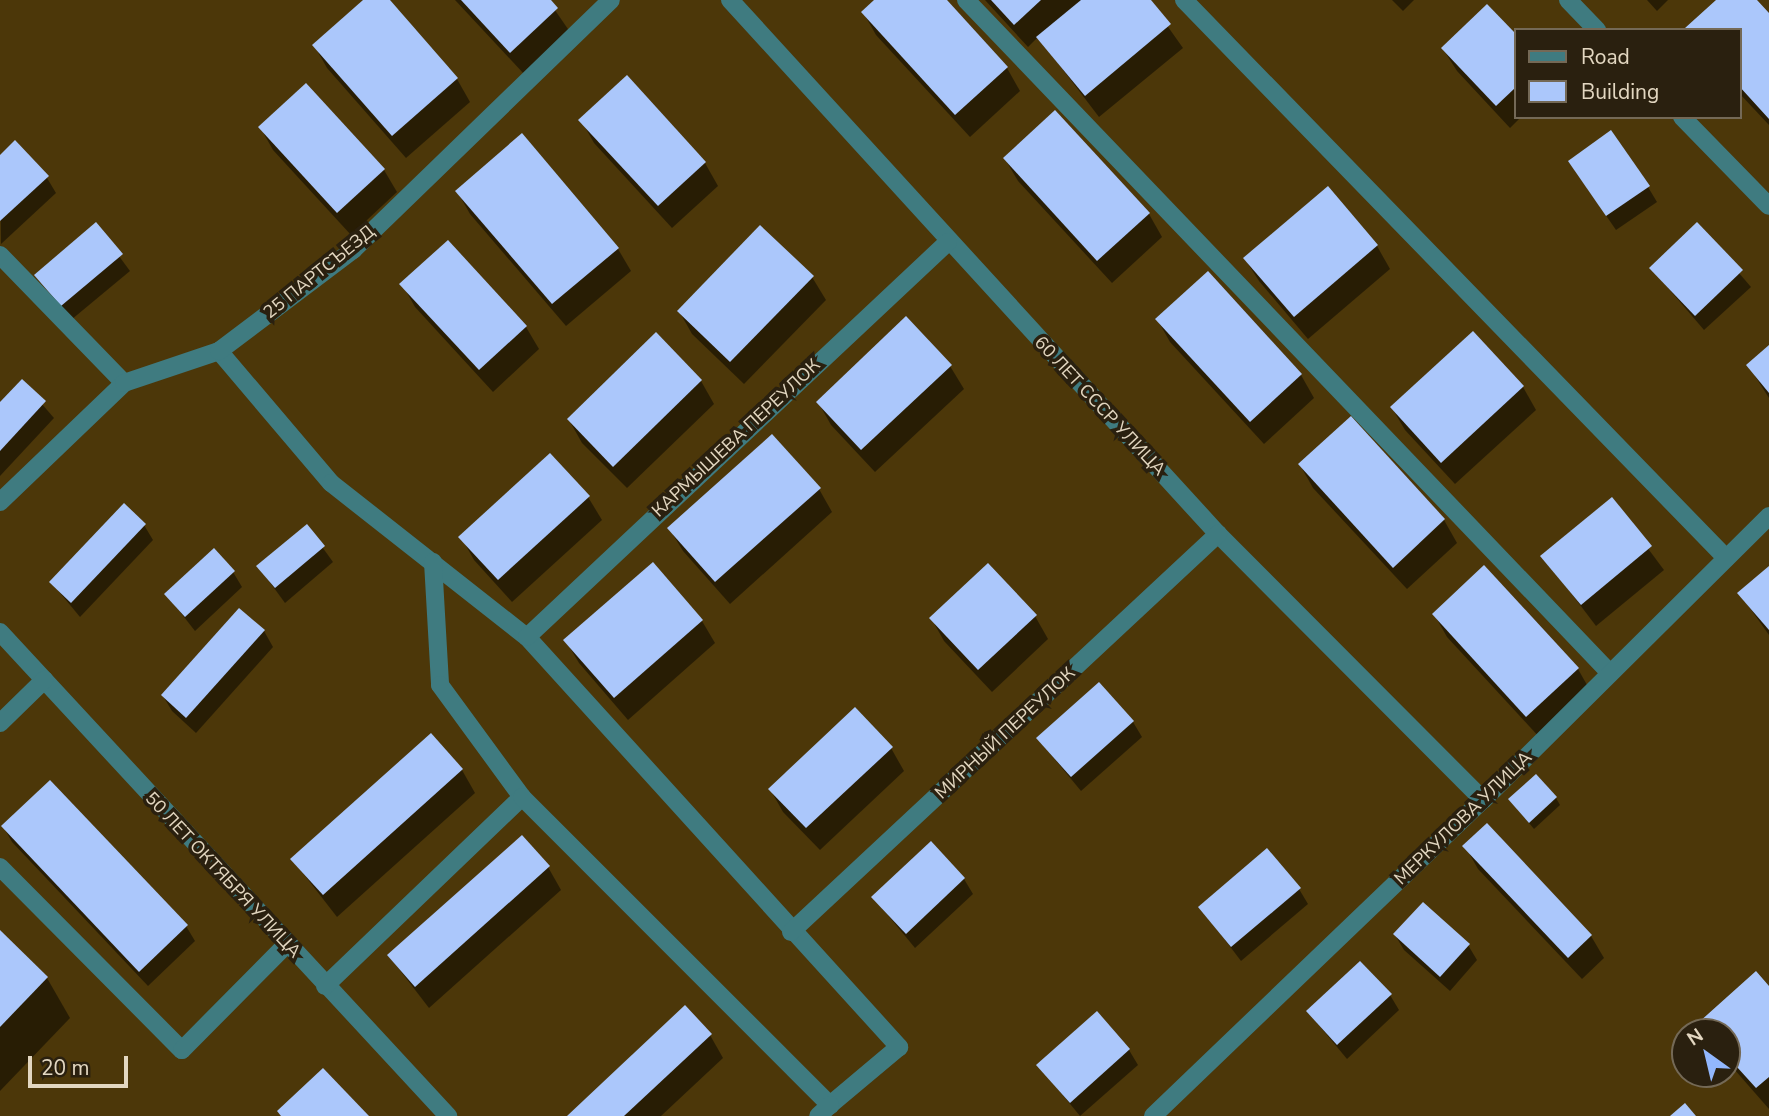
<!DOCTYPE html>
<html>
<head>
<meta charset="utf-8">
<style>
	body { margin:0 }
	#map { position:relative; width:1769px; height:1116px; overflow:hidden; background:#4c3709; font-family:"Nunito Sans",sans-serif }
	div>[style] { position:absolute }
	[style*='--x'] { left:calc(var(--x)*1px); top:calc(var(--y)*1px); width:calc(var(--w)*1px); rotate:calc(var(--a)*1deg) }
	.shadow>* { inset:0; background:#0007 }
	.building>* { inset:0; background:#abc7fb }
	.minor>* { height:18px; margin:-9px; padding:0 9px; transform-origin:9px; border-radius:9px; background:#3f7b80 }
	span { translate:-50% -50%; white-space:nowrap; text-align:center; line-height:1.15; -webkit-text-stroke:7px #2a200f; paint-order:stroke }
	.street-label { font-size:18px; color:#e3d7c1 }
	.legend { position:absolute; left:1514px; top:28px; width:228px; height:91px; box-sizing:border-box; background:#2a200f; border:2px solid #746956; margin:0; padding:9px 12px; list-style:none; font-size:21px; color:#e3d7c1 }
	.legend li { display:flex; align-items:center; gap:14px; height:35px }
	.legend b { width:35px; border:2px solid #746956 }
	.north { position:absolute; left:1671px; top:1018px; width:70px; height:70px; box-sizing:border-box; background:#2a200f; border:2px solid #746956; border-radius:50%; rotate:326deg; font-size:19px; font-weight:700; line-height:28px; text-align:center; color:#e3d7c1 }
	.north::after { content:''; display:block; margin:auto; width:24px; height:32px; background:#92b7fd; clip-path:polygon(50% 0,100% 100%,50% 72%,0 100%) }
	.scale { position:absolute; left:28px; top:1056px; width:100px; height:32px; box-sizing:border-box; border:4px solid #e3d7c1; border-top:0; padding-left:9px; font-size:21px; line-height:24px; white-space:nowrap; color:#e3d7c1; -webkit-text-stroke:5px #2a200f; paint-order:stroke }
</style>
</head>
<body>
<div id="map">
	<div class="shadow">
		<i style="clip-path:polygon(366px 0,388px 0,457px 79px,470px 102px,406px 158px,327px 68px,314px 45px)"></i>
		<i style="clip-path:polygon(455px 0,548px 0,570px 32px,524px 74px)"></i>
		<i style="clip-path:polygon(876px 0,944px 0,1007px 68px,1020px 91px,970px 137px,876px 35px,863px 12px)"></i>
		<i style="clip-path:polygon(985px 0,1149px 0,1183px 48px,1099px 117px,1038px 37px,1028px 47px)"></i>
		<i style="clip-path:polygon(1392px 0,1414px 0,1403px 11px)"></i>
		<i style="clip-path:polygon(1647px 0,1668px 0,1657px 11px)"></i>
		<i style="clip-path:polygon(1718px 0,1755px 0,1769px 15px,1769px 125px,1739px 93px,1739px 30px,1688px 28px)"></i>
		<i style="clip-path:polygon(1487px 7px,1515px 36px,1515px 117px,1521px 117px,1510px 128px,1457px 71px,1443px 49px)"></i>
		<i style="clip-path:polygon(581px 120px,705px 163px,718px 186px,672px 228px,594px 143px)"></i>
		<i style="clip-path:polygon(260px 127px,384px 170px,397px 192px,351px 235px,273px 150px)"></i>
		<i style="clip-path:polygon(0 157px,47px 178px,56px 193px,1px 244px)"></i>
		<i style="clip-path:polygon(1005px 159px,1149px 214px,1162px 237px,1112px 283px,1018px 181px)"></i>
		<i style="clip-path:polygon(1579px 176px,1648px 187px,1657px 202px,1616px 230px)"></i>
		<i style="clip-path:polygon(457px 191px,618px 249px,631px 271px,566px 326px,470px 214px)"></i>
		<i style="clip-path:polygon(1697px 224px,1751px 287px,1704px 330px,1651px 268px)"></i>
		<i style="clip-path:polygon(96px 225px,130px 271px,71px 320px,37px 275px)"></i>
		<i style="clip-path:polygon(1377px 246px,1390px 269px,1308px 339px,1259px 281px,1245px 259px)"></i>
		<i style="clip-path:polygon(812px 277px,826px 300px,744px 384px,692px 334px,679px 311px)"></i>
		<i style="clip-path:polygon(402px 284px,526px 327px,539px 349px,493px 392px,415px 307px)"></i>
		<i style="clip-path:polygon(1157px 319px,1301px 375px,1314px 398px,1264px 444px,1170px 342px)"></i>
		<i style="clip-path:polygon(1769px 347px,1769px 398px,1748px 365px)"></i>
		<i style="clip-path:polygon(950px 366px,964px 389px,875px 472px,831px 425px,818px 402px)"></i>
		<i style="clip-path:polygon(22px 381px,54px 418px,0 476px,0 405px)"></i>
		<i style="clip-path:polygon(701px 381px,714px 404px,627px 488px,582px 443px,569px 420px)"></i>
		<i style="clip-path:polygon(1523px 387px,1536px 410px,1455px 484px,1405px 430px,1392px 408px)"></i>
		<i style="clip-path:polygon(1351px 419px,1444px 520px,1457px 543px,1407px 589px,1313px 488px,1300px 465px)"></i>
		<i style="clip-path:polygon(819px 489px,832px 512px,730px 604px,683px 551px,669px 528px)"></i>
		<i style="clip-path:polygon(588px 497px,602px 520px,512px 602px,474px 560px,461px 537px)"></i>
		<i style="clip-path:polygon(1611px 499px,1664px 570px,1596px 626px,1543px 556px)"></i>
		<i style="clip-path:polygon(144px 525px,153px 540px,80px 617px,51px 582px)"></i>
		<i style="clip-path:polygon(307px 526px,333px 562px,285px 603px,258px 566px)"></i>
		<i style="clip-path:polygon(1484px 568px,1578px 669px,1591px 692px,1540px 738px,1447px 637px,1434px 614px)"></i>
		<i style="clip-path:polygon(1769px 568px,1769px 635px,1740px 594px)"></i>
		<i style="clip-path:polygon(233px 572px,242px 587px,195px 631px,166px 594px)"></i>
		<i style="clip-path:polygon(239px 610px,264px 631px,273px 647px,196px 733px,172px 711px,163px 696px)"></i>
		<i style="clip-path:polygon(1035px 616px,1048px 639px,992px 692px,944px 641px,931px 618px)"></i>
		<i style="clip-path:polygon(702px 621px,715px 643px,628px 720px,579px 663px,566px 641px)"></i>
		<i style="clip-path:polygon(1133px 722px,1142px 737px,1081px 791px,1038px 739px)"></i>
		<i style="clip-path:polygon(891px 748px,904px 771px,820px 850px,783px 812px,770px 789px)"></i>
		<i style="clip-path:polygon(462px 770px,475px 793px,337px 917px,292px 859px)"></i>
		<i style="clip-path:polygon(1556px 798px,1560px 805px,1534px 829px,1510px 800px)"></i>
		<i style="clip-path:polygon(3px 826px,186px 926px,195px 941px,148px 986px,12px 842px)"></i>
		<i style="clip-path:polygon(1465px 846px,1591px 936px,1604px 958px,1582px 979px,1478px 869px)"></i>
		<i style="clip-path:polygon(548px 867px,561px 890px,429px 1008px,389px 956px)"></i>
		<i style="clip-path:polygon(964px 879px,973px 894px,915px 948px,873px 897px)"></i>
		<i style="clip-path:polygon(1299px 889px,1308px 904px,1241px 961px,1200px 907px)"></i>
		<i style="clip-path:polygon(0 932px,47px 978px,70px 1018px,0 1091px)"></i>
		<i style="clip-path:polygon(1395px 935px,1468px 945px,1477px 960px,1450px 991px,1404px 950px)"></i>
		<i style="clip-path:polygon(1769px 989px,1769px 1109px,1727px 1061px,1727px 1032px,1705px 1032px,1700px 1023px)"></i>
		<i style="clip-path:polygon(1390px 995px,1399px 1010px,1347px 1059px,1308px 1012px)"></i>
		<i style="clip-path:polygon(710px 1035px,723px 1058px,661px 1116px,569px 1116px)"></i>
		<i style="clip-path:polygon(1129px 1050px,1138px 1065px,1080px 1116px,1038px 1065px)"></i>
	</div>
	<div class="building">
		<i style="clip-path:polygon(363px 0,390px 0,458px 78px,392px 136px,312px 45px)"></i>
		<i style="clip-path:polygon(461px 0,551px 0,558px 8px,510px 53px)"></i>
		<i style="clip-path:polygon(874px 0,947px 0,1008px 67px,955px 115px,861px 12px)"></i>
		<i style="clip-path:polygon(991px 0,1041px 0,1014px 25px)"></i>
		<i style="clip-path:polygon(1081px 0,1151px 0,1171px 24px,1085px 96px,1036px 37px)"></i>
		<i style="clip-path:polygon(1716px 0,1757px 0,1769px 13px,1769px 119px,1739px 86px,1739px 30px,1685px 28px)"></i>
		<i style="clip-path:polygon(1487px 4px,1515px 33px,1515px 88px,1496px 106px,1441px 48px)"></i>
		<i style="clip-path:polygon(627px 75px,706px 162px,658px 206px,578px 120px)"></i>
		<i style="clip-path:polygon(306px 83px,385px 169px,337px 213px,258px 127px)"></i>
		<i style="clip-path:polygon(1055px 110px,1150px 213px,1097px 261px,1003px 158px)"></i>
		<i style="clip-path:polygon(1611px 130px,1650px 186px,1606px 216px,1568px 161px)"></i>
		<i style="clip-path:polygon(522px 133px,619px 248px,552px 304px,455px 191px)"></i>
		<i style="clip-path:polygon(15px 140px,49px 176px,0 221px,0 155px)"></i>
		<i style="clip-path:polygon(1328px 186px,1378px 245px,1294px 317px,1243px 258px)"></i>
		<i style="clip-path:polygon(96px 222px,123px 254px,61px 306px,34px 275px)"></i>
		<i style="clip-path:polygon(1697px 222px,1743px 270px,1695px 316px,1649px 268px)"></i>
		<i style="clip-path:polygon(760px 225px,814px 276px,730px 362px,677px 311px)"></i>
		<i style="clip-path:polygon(448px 240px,527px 326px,479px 370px,399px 284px)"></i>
		<i style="clip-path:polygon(1208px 271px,1302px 374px,1250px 422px,1155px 319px)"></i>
		<i style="clip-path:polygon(906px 316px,952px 365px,861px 450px,816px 402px)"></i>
		<i style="clip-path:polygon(1473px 331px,1524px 386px,1441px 463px,1390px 407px)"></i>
		<i style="clip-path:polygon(656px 332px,702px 380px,613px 467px,567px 419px)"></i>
		<i style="clip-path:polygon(1769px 345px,1769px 393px,1746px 365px)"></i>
		<i style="clip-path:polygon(22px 379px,46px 401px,0 451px,0 402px)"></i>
		<i style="clip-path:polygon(1351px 416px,1445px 519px,1393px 568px,1298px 464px)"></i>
		<i style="clip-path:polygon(772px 434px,821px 488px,715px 582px,667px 528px)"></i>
		<i style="clip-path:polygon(550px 453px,590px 496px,498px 580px,458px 537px)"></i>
		<i style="clip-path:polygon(1612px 497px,1652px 546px,1581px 605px,1540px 556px)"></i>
		<i style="clip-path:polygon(124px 503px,146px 524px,71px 603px,49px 582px)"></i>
		<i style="clip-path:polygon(307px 524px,325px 546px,275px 588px,256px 566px)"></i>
		<i style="clip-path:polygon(214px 548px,235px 571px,185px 617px,164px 594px)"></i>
		<i style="clip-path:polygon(653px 562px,703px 620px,614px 698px,563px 640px)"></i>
		<i style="clip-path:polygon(988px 563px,1037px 615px,978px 670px,929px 618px)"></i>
		<i style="clip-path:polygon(1484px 565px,1579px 668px,1526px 717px,1432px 614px)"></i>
		<i style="clip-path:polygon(1769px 566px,1769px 630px,1737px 593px)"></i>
		<i style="clip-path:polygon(239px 608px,265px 630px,186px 718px,161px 695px)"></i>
		<i style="clip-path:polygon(1099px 682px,1134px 721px,1071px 777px,1036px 738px)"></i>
		<i style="clip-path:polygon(855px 707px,893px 747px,806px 828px,768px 789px)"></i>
		<i style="clip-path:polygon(431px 733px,463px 769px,323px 895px,290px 859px)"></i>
		<i style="clip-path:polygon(1536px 774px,1557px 797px,1529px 823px,1508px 799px)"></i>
		<i style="clip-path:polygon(50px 780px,188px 925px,139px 972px,1px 826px)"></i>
		<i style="clip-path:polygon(1487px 823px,1592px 935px,1568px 958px,1462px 846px)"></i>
		<i style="clip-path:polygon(522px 835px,550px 866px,415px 987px,387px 955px)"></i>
		<i style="clip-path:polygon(931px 841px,965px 878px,906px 934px,871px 897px)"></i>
		<i style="clip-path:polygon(1267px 848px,1301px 888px,1231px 947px,1198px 907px)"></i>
		<i style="clip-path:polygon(1423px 902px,1470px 944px,1440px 977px,1393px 934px)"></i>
		<i style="clip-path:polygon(0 930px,48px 977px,0 1027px)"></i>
		<i style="clip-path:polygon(1360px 961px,1392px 994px,1337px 1045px,1306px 1011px)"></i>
		<i style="clip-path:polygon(1756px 971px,1769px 986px,1769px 1077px,1756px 1088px,1727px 1056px,1727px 1032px,1706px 1032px,1698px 1023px)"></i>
		<i style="clip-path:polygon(685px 1005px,712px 1034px,624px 1116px,567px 1116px)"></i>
		<i style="clip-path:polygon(1097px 1011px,1130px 1049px,1070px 1103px,1036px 1065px)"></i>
		<i style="clip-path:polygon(323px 1068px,369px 1116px,281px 1116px,277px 1111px)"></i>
		<i style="clip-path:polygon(1685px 1103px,1696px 1116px,1670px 1116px)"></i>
	</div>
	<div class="minor">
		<i style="--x:730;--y:0;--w:723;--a:47.58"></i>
		<i style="--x:1218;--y:534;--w:375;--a:45.1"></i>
		<i style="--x:966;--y:0;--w:930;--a:46.26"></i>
		<i style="--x:1184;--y:0;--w:778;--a:45.83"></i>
		<i style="--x:1568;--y:0;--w:42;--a:46"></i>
		<i style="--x:1682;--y:117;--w:124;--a:45.7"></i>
		<i style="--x:0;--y:255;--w:178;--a:45.9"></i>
		<i style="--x:219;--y:351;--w:173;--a:49.7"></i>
		<i style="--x:331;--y:483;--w:249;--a:38.2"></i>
		<i style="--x:527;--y:637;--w:554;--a:47.78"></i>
		<i style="--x:899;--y:1047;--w:90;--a:140"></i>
		<i style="--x:0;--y:502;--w:172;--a:-43.8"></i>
		<i style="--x:124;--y:383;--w:100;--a:-18.6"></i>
		<i style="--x:219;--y:351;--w:168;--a:-37"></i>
		<i style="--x:353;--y:250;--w:359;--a:-44.1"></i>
		<i style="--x:433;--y:562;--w:123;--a:86.7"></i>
		<i style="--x:440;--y:685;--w:139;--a:53.8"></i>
		<i style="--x:0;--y:632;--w:660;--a:47.21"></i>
		<i style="--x:527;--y:637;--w:577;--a:-43.18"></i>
		<i style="--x:0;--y:723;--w:62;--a:-44.3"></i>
		<i style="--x:0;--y:867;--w:258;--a:45.2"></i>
		<i style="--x:182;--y:1050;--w:149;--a:-45.3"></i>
		<i style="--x:791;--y:932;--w:584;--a:-42.99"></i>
		<i style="--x:325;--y:986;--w:273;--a:-43.8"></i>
		<i style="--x:522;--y:797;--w:436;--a:45"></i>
		<i style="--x:830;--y:1105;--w:16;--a:137"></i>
		<i style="--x:1153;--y:1116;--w:457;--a:-43.8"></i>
		<i style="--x:1483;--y:800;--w:403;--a:-44.8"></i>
	</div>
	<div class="street-label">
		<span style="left:319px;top:272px;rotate:-39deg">25 ПАРТСЪЕЗД</span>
		<span style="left:1100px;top:406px;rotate:47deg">60 ЛЕТ СССР УЛИЦА</span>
		<span style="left:736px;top:438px;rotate:-43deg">КАРМЫШЕВА ПЕРЕУЛОК</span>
		<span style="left:1005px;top:733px;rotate:-43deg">МИРНЫЙ ПЕРЕУЛОК</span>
		<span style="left:1463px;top:818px;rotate:-44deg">МЕРКУЛОВА УЛИЦА</span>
		<span style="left:223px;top:875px;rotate:47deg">50 ЛЕТ ОКТЯБРЯ УЛИЦА</span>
	</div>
	<ul class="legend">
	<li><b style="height:9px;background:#3f7b80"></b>Road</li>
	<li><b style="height:19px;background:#abc7fb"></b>Building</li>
	</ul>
	<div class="north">N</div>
	<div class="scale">20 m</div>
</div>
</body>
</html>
